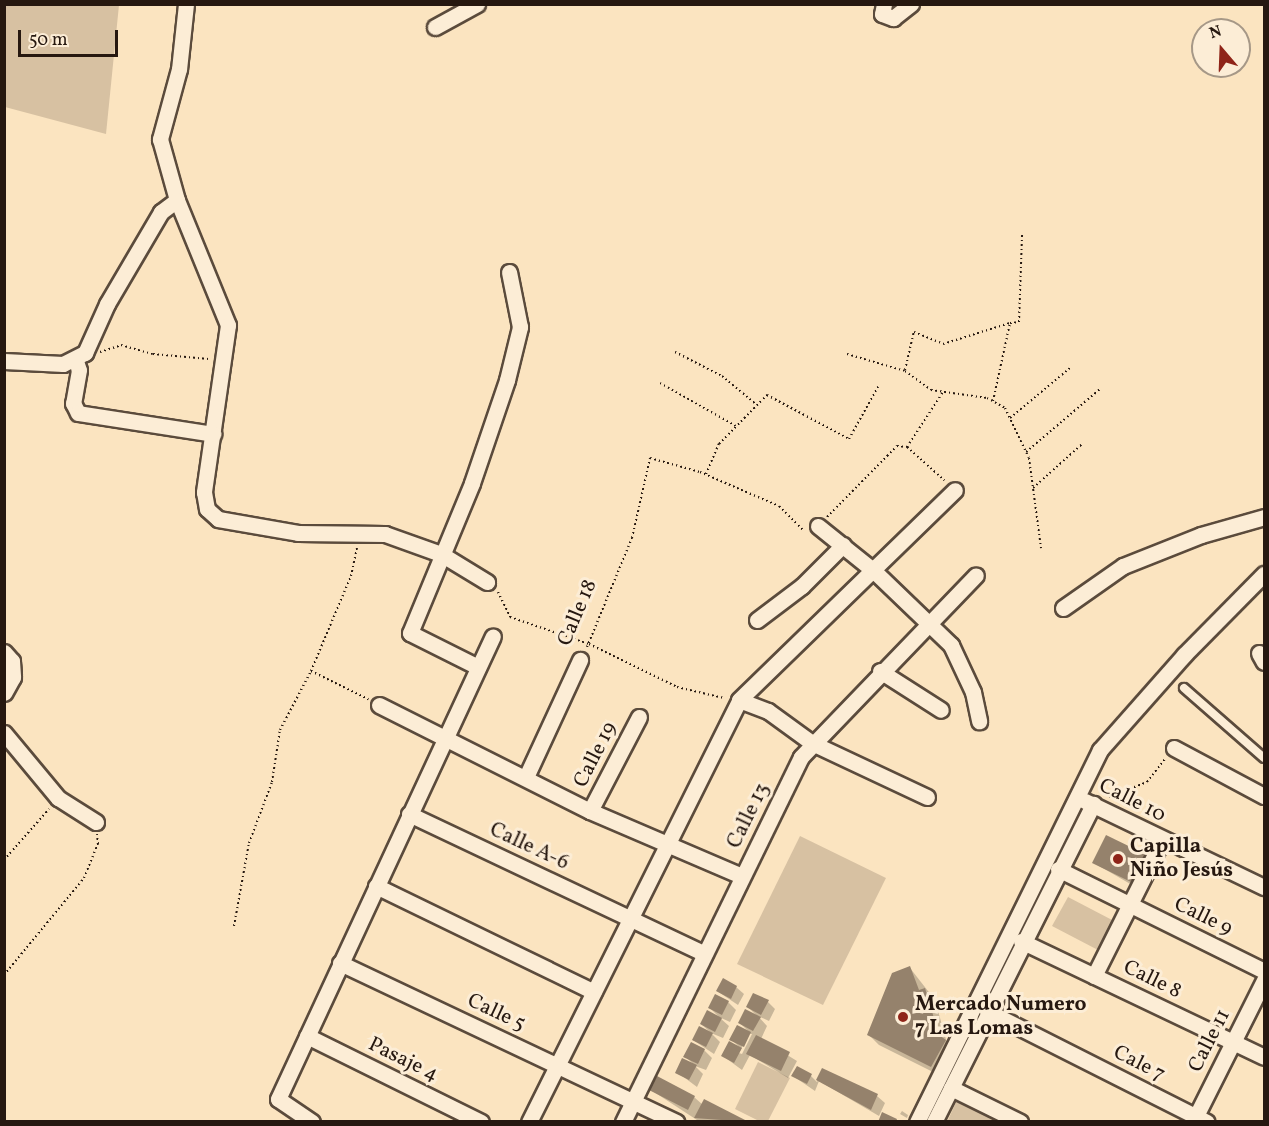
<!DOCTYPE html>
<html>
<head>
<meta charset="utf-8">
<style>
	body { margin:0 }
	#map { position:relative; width:1269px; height:1126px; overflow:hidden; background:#fbe4c0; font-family:Vollkorn,serif }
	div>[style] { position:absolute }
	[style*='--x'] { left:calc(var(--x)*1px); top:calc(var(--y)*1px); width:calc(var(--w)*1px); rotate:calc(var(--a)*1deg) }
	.green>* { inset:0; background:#d7c1a2 }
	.shadow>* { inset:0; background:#0003 }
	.building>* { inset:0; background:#95826c }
	.path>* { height:2px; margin-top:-1px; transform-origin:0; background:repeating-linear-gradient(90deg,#261810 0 1.5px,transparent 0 4.5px) }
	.roads { filter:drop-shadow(2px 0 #5b4b3c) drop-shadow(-2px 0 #5b4b3c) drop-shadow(0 2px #5b4b3c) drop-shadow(0 -2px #5b4b3c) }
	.service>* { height:8px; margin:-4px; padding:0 4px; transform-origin:4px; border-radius:4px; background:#fcedd6 }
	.minor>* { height:15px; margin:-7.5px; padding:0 7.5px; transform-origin:7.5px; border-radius:7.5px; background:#fcedd6 }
	.dots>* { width:16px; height:16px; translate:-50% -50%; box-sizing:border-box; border:3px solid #fcedd6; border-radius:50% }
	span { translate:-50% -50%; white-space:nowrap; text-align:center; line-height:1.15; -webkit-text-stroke:6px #fcedd6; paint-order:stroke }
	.street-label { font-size:21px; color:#261810 }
	.poi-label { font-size:21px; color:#261810; font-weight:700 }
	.left { translate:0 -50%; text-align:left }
	.frame { position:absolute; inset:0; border:6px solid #261810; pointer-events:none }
	.north { position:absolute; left:1191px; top:18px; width:60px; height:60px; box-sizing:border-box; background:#fcedd6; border:2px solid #a69887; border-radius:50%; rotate:341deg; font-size:16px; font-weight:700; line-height:24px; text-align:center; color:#261810 }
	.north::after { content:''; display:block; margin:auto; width:21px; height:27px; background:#8f2418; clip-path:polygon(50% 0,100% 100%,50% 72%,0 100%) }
	.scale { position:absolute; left:18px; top:30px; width:100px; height:27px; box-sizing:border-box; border:3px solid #261810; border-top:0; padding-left:8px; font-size:18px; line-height:21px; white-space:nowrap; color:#261810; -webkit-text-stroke:4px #fcedd6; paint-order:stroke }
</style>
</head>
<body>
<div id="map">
	<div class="green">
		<i style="clip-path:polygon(4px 5px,119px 5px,106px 134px,5px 107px)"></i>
		<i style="clip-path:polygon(800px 836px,886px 878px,823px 1005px,737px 964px)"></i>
		<i style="clip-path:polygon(1068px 897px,1114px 921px,1098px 950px,1052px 926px)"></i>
		<i style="clip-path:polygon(758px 1062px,790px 1078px,768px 1121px,759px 1121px,735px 1109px)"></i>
		<i style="clip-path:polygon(958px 1098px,1006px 1122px,947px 1122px)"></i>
	</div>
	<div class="shadow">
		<i style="clip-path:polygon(1144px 855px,1151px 863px,1139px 889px,1094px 863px)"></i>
		<i style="clip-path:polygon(910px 968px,935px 1000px,947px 1043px,956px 1051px,941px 1076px,879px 1045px,868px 1034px)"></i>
		<i style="clip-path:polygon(736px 987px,744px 994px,738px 1005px,717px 991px)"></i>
		<i style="clip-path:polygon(728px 1002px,736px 1010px,730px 1022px,719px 1017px,729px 1026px,723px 1038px,711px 1033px,720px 1042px,714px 1054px,693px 1040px,710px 1032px,701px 1024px,719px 1017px,710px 1008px)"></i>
		<i style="clip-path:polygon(evenodd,768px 1002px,775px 1009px,769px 1021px,758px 1016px,767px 1026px,761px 1039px,797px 1061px,788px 1078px,750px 1055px,742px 1070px,723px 1056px,739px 1047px,731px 1039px,749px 1032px,740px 1023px,757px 1016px,748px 1007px,768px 1002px,749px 1034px,752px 1034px,742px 1054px,739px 1053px,749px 1034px)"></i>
		<i style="clip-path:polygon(703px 1049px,712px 1058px,706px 1070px,695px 1066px,703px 1074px,697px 1087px,677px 1072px,694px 1065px,685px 1056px)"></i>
		<i style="clip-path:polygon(823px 1070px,877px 1096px,885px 1103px,879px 1116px,819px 1081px,815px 1091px,793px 1076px,811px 1076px,817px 1082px)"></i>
		<i style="clip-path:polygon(651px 1090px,694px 1097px,703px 1105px,746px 1122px,700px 1122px)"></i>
		<i style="clip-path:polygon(902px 1111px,908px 1115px,907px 1118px,900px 1114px)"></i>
	</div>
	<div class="building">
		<i style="clip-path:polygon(1106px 835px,1145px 854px,1131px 882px,1092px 863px)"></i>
		<i style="clip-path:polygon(910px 966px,919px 990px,925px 988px,939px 1035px,946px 1040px,931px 1067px,867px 1035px,892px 973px)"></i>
		<i style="clip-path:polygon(723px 978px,737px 986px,731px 999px,716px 991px)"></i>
		<i style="clip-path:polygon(753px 993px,769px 1000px,761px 1015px,746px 1007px)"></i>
		<i style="clip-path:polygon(715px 994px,729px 1001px,722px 1015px,708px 1008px)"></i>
		<i style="clip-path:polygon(745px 1009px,761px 1017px,753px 1031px,738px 1023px)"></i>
		<i style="clip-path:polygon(707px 1010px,722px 1018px,715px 1032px,700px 1024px)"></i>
		<i style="clip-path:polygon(737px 1025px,751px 1032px,744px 1047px,729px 1040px)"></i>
		<i style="clip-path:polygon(699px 1026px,713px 1033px,706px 1047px,692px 1040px)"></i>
		<i style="clip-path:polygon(756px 1035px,790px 1052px,781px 1071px,746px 1054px)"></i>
		<i style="clip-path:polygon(729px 1041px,742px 1048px,734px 1063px,721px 1056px)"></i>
		<i style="clip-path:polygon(691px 1042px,705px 1049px,698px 1064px,683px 1057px)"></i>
		<i style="clip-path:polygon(682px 1058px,697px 1065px,689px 1080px,675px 1073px)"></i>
		<i style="clip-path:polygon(797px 1066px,812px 1074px,807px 1084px,791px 1076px)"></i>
		<i style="clip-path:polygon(822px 1068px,878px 1094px,871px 1110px,816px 1080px)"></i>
		<i style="clip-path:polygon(657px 1076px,695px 1096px,688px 1110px,649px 1090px)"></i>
		<i style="clip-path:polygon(704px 1099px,749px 1122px,694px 1118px)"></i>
		<i style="clip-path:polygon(882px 1112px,897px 1119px,896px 1122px,878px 1122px)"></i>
	</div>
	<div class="path">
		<i style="--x:100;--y:352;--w:22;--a:-18"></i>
		<i style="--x:121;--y:345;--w:33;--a:16"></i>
		<i style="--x:153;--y:354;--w:56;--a:5.1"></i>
		<i style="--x:675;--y:352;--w:53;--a:27.1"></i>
		<i style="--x:722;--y:376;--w:45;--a:39.6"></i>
		<i style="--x:847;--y:354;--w:60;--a:16.3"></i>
		<i style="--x:905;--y:371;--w:32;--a:36"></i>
		<i style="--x:931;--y:390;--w:57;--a:8.1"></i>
		<i style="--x:987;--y:398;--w:21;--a:29"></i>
		<i style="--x:1005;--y:408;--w:55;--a:64.4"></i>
		<i style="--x:1029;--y:458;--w:91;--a:82.4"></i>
		<i style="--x:905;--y:370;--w:39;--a:-77"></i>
		<i style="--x:914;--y:332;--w:31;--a:22"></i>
		<i style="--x:943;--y:344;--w:70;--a:-17.4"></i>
		<i style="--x:660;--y:383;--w:87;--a:29.5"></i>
		<i style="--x:993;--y:401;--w:80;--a:-77.7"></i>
		<i style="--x:1010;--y:323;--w:9;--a:-6"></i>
		<i style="--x:1019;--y:322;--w:88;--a:-88"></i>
		<i style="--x:1010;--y:418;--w:78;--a:-39.8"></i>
		<i style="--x:907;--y:447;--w:66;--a:-56.8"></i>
		<i style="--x:1026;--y:452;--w:97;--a:-40.4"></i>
		<i style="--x:706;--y:474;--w:33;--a:-67"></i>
		<i style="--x:719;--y:444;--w:69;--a:-45.6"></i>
		<i style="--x:767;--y:395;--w:93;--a:28.2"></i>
		<i style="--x:849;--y:439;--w:60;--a:-60.9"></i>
		<i style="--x:1033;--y:488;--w:66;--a:-41.9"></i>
		<i style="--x:827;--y:517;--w:100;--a:-45.4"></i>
		<i style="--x:897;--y:446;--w:10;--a:6"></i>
		<i style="--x:907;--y:447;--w:50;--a:41.7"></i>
		<i style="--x:498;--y:592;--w:28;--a:64"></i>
		<i style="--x:510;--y:617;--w:83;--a:18.9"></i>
		<i style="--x:589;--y:644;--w:98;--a:26"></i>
		<i style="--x:677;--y:687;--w:48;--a:13.2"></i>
		<i style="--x:587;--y:647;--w:118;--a:-67.6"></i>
		<i style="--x:632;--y:538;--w:82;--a:-77.3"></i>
		<i style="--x:650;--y:458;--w:52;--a:15.6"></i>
		<i style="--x:700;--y:472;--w:86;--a:23.3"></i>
		<i style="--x:779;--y:506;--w:34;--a:45"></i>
		<i style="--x:311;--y:671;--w:64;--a:26.2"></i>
		<i style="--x:1109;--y:797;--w:41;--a:-21.5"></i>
		<i style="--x:1147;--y:782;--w:29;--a:-52"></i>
		<i style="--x:4;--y:860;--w:68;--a:-48.6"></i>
		<i style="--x:234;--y:926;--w:84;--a:-79.8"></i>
		<i style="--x:249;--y:843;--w:65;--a:-69.3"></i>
		<i style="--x:272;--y:782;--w:53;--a:-81.3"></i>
		<i style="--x:280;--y:730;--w:67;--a:-62.3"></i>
		<i style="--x:311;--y:671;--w:103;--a:-67.2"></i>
		<i style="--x:351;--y:576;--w:30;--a:-78"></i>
		<i style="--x:4;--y:975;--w:126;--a:-50.5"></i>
		<i style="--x:84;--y:878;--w:37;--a:-68"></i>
		<i style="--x:98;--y:844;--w:10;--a:-96"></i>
	</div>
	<div class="roads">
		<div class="service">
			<i style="--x:1184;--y:688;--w:106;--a:41.2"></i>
		</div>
		<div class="minor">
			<i style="--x:186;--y:4;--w:65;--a:96.1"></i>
			<i style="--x:179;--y:69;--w:73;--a:105.2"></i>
			<i style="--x:160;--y:139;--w:63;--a:74.4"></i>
			<i style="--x:177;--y:200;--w:135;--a:67.8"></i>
			<i style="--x:228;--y:325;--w:169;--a:98.2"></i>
			<i style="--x:204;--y:492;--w:17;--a:80"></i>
			<i style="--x:207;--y:509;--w:15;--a:42"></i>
			<i style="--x:218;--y:519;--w:81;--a:9.9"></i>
			<i style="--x:298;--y:533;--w:87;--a:0.7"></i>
			<i style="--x:385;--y:534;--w:59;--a:19.7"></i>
			<i style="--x:441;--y:554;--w:54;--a:31.3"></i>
			<i style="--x:884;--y:4;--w:10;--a:101"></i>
			<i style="--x:882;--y:14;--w:12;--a:20"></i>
			<i style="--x:893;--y:18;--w:23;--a:-38"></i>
			<i style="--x:435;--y:27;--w:48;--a:-28.7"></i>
			<i style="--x:4;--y:361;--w:59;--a:2.9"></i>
			<i style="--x:63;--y:364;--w:25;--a:-27"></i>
			<i style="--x:85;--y:353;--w:54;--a:-65.8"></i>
			<i style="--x:107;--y:304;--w:107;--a:-59.6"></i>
			<i style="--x:161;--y:212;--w:20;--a:-37"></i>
			<i style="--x:76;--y:361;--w:9;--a:72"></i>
			<i style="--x:79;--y:370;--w:34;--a:100"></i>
			<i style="--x:73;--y:403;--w:11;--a:63"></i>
			<i style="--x:78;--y:413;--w:137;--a:8.8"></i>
			<i style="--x:818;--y:526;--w:72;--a:38.8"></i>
			<i style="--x:874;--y:571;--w:107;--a:43.9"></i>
			<i style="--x:951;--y:645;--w:52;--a:64.9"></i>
			<i style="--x:973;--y:692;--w:30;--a:78"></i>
			<i style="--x:1063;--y:608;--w:73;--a:-35"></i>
			<i style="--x:1123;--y:566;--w:84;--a:-21.7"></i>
			<i style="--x:1201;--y:535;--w:66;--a:-15.9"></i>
			<i style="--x:757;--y:620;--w:56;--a:-37.1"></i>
			<i style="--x:802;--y:586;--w:58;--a:-45"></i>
			<i style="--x:4;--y:652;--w:12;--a:48"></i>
			<i style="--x:12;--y:661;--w:16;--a:86"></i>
			<i style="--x:13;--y:677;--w:18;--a:119"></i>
			<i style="--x:1259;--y:653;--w:10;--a:61"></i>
			<i style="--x:478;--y:667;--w:76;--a:-153.4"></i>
			<i style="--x:410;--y:633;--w:162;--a:-67.5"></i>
			<i style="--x:472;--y:483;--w:109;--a:-71.2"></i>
			<i style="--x:507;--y:380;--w:55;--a:-76.2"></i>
			<i style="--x:520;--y:327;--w:56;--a:-101.3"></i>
			<i style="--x:880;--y:671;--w:72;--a:32.6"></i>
			<i style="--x:739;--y:700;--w:31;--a:21"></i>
			<i style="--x:768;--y:711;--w:54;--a:36"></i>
			<i style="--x:812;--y:743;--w:127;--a:25.2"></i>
			<i style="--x:379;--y:705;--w:236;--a:26.7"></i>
			<i style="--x:590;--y:811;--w:165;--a:23.2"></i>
			<i style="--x:4;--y:733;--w:85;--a:50.3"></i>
			<i style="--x:58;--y:798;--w:45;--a:32.3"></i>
			<i style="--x:1174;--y:748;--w:102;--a:28.1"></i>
			<i style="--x:526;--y:777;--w:129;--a:-65.2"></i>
			<i style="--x:1085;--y:801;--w:199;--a:25.7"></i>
			<i style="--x:590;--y:811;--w:106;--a:-62.5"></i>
			<i style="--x:409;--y:814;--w:327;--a:25.3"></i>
			<i style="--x:1058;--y:869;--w:230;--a:26.3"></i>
			<i style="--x:376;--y:886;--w:242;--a:25.9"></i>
			<i style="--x:1021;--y:941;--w:269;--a:25.5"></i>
			<i style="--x:340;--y:963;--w:372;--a:25.3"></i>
			<i style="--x:1094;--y:976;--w:152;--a:-63.4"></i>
			<i style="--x:987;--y:1011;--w:246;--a:26.8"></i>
			<i style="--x:307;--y:1036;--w:194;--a:26.3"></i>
			<i style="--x:951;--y:1088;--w:77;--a:26.2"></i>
			<i style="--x:312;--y:1122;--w:41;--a:-145.9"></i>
			<i style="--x:278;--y:1099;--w:510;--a:-65.09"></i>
			<i style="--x:529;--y:1122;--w:471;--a:-63.5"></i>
			<i style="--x:739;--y:700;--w:301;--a:-44.2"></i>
			<i style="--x:623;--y:1122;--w:406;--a:-64"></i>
			<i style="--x:801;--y:757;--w:252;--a:-46.1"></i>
			<i style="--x:917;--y:1122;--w:415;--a:-63.8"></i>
			<i style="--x:1100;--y:750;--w:127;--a:-48.5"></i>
			<i style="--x:1184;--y:655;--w:114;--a:-45.4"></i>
			<i style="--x:934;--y:1122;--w:356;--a:-63.4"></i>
			<i style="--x:1193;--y:1122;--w:159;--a:-63.4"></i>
		</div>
	</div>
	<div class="dots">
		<i style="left:1118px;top:859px;background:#8f2418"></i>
		<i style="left:903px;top:1017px;background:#8f2418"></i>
	</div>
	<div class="street-label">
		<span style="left:578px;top:613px;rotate:-67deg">Calle 18</span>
		<span style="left:596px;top:755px;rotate:-63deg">Calle 19</span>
		<span style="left:1132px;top:801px;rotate:27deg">Calle 10</span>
		<span style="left:749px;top:816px;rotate:-64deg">Calle 13</span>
		<span style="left:529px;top:847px;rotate:25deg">Calle A-6</span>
		<span style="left:1203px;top:917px;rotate:26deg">Calle 9</span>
		<span style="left:1152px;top:980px;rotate:26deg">Calle 8</span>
		<span style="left:496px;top:1013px;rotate:25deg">Calle 5</span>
		<span style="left:1210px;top:1041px;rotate:-63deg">Calle 11</span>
		<span style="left:403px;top:1060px;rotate:26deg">Pasaje 4</span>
		<span style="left:1139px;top:1064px;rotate:27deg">Cale 7</span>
	</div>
	<div class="poi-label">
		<span class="left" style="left:1130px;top:859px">Capilla<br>Niño Jesús</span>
		<span class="left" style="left:915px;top:1017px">Mercado Numero<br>7 Las Lomas</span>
	</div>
	<div class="frame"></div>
	<div class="north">N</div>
	<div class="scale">50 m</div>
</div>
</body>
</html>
